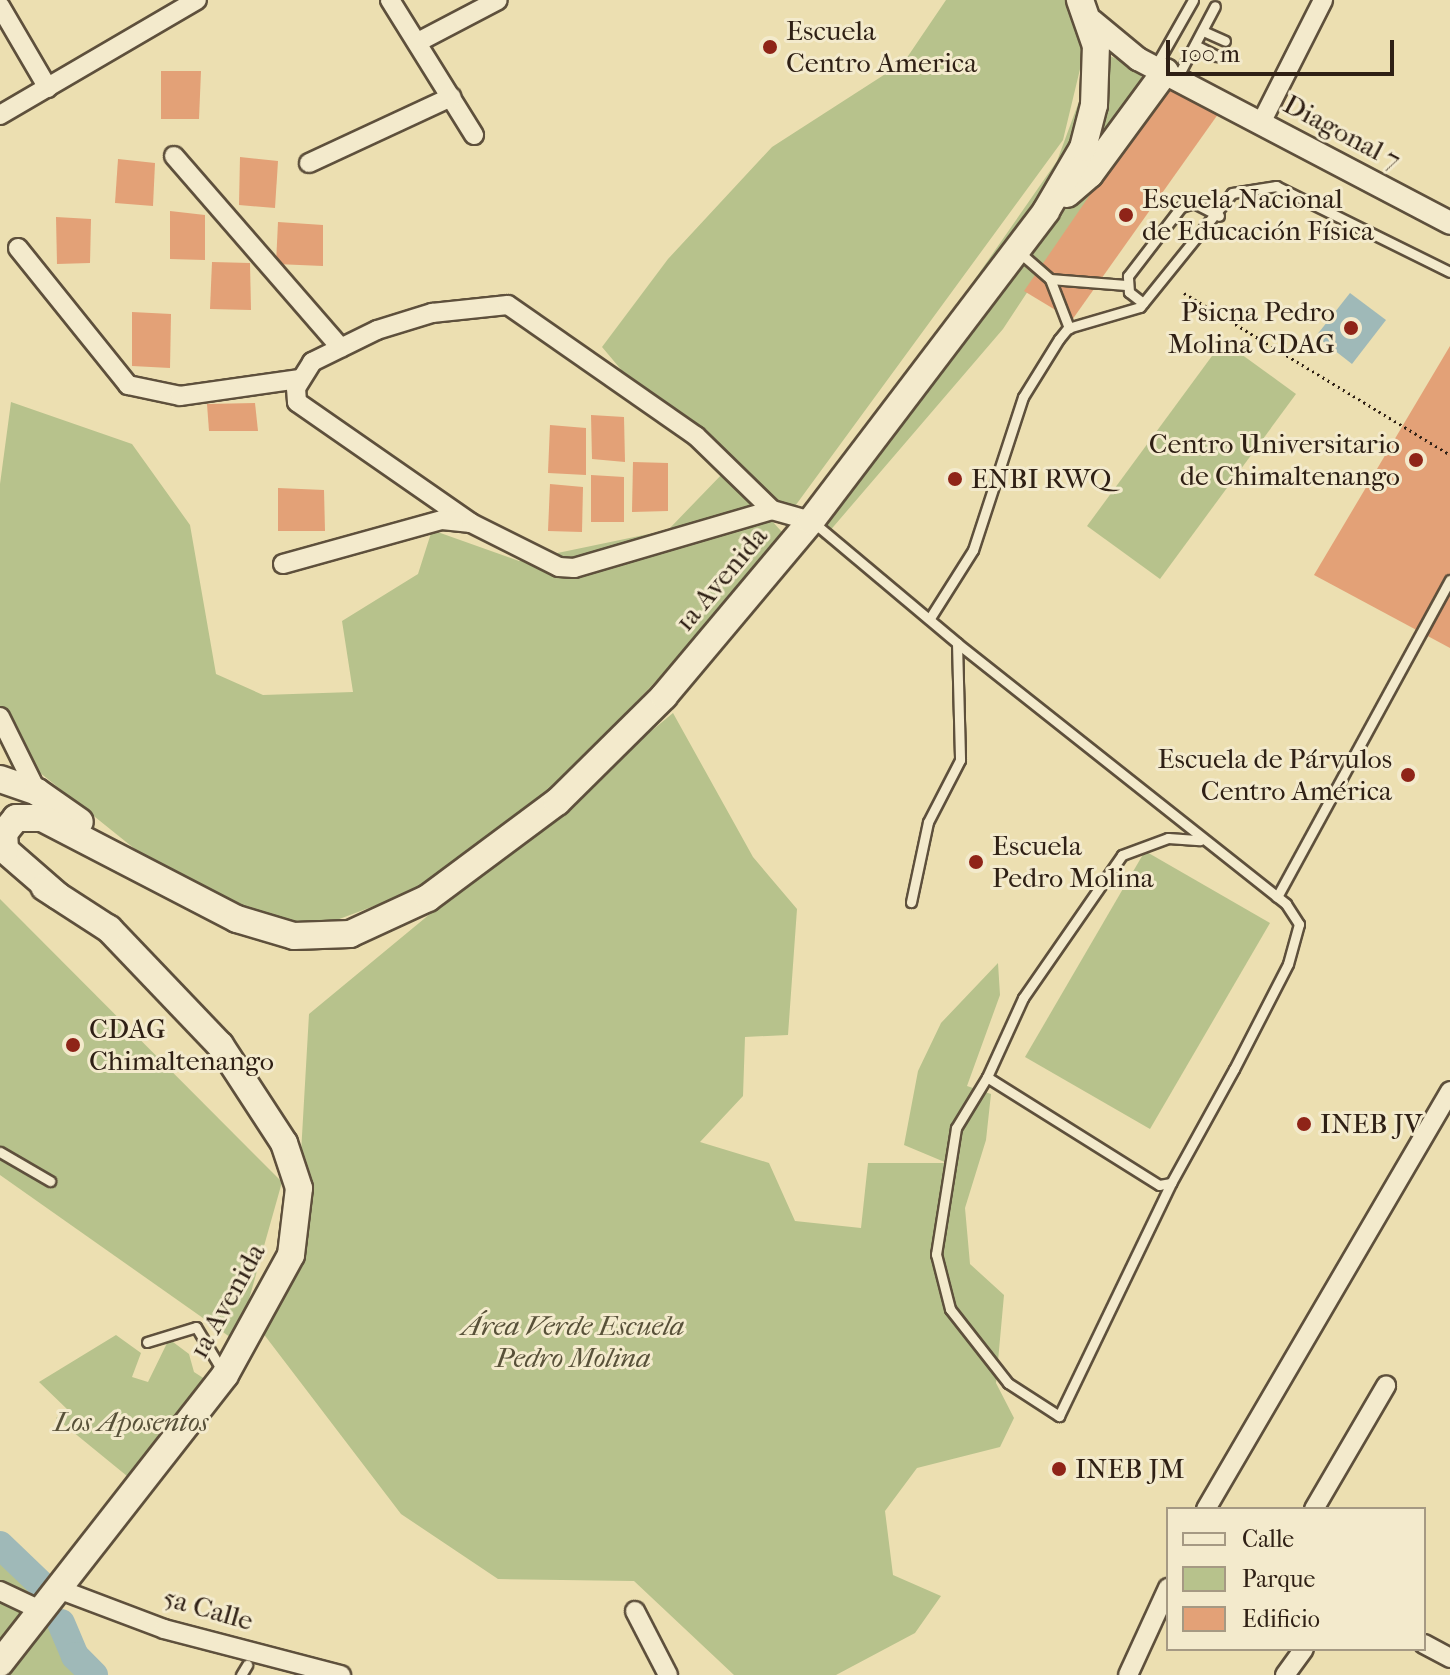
<!DOCTYPE html>
<html>
<head>
<meta charset="utf-8">
<style>
	body { margin:0 }
	#map { position:relative; width:1450px; height:1675px; overflow:hidden; background:#ecdfb1; font-family:"IM FELL French Canon",serif }
	div>[style] { position:absolute }
	[style*='--x'] { left:calc(var(--x)*1px); top:calc(var(--y)*1px); width:calc(var(--w)*1px); rotate:calc(var(--a)*1deg) }
	.green>* { inset:0; background:#b7c28c }
	.water>* { inset:0; background:#9fb9b8 }
	.river>* { height:28px; margin:-14px; padding:0 14px; transform-origin:14px; border-radius:14px; background:#9fb9b8 }
	.building>* { inset:0; background:#e3a177 }
	.path>* { height:3px; margin-top:-1.5px; transform-origin:0; background:repeating-linear-gradient(90deg,#2f2015 0 2px,transparent 0 6px) }
	.roads { filter:drop-shadow(2px 0 #5e503c) drop-shadow(-2px 0 #5e503c) drop-shadow(0 2px #5e503c) drop-shadow(0 -2px #5e503c) }
	.service>* { height:9px; margin:-4.5px; padding:0 4.5px; transform-origin:4.5px; border-radius:4.5px; background:#f3eacc }
	.minor>* { height:18px; margin:-9px; padding:0 9px; transform-origin:9px; border-radius:9px; background:#f3eacc }
	.tertiary>* { height:22px; margin:-11px; padding:0 11px; transform-origin:11px; border-radius:11px; background:#f3eacc }
	.secondary>* { height:26px; margin:-13px; padding:0 13px; transform-origin:13px; border-radius:13px; background:#f3eacc }
	.dots>* { width:22px; height:22px; translate:-50% -50%; box-sizing:border-box; border:4px solid #f3eacc; border-radius:50% }
	span { translate:-50% -50%; white-space:nowrap; text-align:center; line-height:1.15; -webkit-text-stroke:6px #f3eacc; paint-order:stroke }
	.poi-label { font-size:28px; color:#2f2015 }
	.left { translate:0 -50%; text-align:left }
	.right { translate:-100% -50%; text-align:right }
	.street-label { font-size:28px; color:#2f2015 }
	.park-label { font-size:28px; color:#585139; font-style:italic }
	.legend { position:absolute; left:1166px; top:1507px; width:260px; height:144px; box-sizing:border-box; background:#f3eacc; border:2px solid #a59983; margin:0; padding:10px 14px; list-style:none; font-size:24px; color:#2f2015 }
	.legend li { display:flex; align-items:center; gap:16px; height:40px }
	.legend b { width:40px; border:2px solid #a59983 }
	.scale { position:absolute; left:1166px; top:40px; width:228px; height:36px; box-sizing:border-box; border:4px solid #2f2015; border-top:0; padding-left:10px; font-size:24px; line-height:28px; white-space:nowrap; color:#2f2015; -webkit-text-stroke:6px #f3eacc; paint-order:stroke }
</style>
</head>
<body>
<div id="map">
	<div class="green">
		<i style="clip-path:polygon(946px 0,1067px 0,1087px 40px,1063px 140px,790px 513px,640px 392px,602px 347px,668px 259px,772px 147px,904px 62px)"></i>
		<i style="clip-path:polygon(1098px 50px,1137px 69px,1154px 100px,1003px 329px,822px 540px,807px 521px,1057px 161px)"></i>
		<i style="clip-path:polygon(1223px 341px,1296px 394px,1160px 579px,1087px 526px)"></i>
		<i style="clip-path:polygon(11px 402px,132px 444px,190px 525px,216px 674px,263px 695px,353px 692px,342px 621px,418px 574px,432px 530px,519px 561px,668px 530px,726px 470px,791px 542px,542px 799px,422px 888px,294px 936px,171px 878px,34px 768px,0 725px,0 484px)"></i>
		<i style="clip-path:polygon(673px 713px,753px 857px,797px 909px,788px 1035px,745px 1037px,743px 1096px,700px 1142px,769px 1163px,795px 1221px,861px 1228px,868px 1163px,947px 1163px,904px 1145px,918px 1071px,941px 1023px,998px 963px,1000px 995px,967px 1086px,991px 1094px,986px 1140px,965px 1208px,970px 1264px,1004px 1295px,996px 1383px,1014px 1418px,1000px 1447px,917px 1468px,885px 1511px,893px 1575px,941px 1596px,915px 1633px,836px 1675px,734px 1675px,634px 1581px,498px 1579px,401px 1514px,256px 1324px,299px 1188px,309px 1014px)"></i>
		<i style="clip-path:polygon(1145px 851px,1270px 923px,1150px 1129px,1025px 1057px)"></i>
		<i style="clip-path:polygon(0 899px,282px 1182px,237px 1342px,0 1175px)"></i>
		<i style="clip-path:polygon(116px 1335px,141px 1353px,132px 1377px,148px 1382px,169px 1339px,189px 1354px,194px 1372px,214px 1385px,138px 1485px,56px 1418px,68px 1410px,39px 1382px)"></i>
		<i style="clip-path:polygon(0 1560px,49px 1603px,58px 1645px,85px 1675px,0 1675px)"></i>
	</div>
	<div class="water">
		<i style="clip-path:polygon(1350px 293px,1386px 320px,1352px 364px,1316px 336px)"></i>
	</div>
	<div class="river">
		<i style="--x:0;--y:1545;--w:69;--a:43.8"></i>
		<i style="--x:61;--y:1623;--w:36;--a:67"></i>
		<i style="--x:75;--y:1656;--w:27;--a:45"></i>
	</div>
	<div class="building">
		<i style="clip-path:polygon(161px 71px,201px 71px,199px 119px,161px 119px)"></i>
		<i style="clip-path:polygon(1168px 81px,1221px 110px,1072px 320px,1024px 291px)"></i>
		<i style="clip-path:polygon(240px 157px,278px 161px,275px 208px,239px 205px)"></i>
		<i style="clip-path:polygon(118px 159px,155px 163px,153px 206px,115px 203px)"></i>
		<i style="clip-path:polygon(170px 211px,205px 215px,205px 260px,170px 259px)"></i>
		<i style="clip-path:polygon(56px 217px,91px 219px,90px 263px,57px 264px)"></i>
		<i style="clip-path:polygon(278px 222px,323px 225px,323px 266px,276px 264px)"></i>
		<i style="clip-path:polygon(212px 262px,250px 263px,251px 310px,210px 309px)"></i>
		<i style="clip-path:polygon(132px 312px,171px 314px,170px 368px,132px 366px)"></i>
		<i style="clip-path:polygon(1450px 346px,1450px 648px,1314px 575px)"></i>
		<i style="clip-path:polygon(255px 403px,258px 431px,209px 431px,207px 404px)"></i>
		<i style="clip-path:polygon(591px 415px,624px 417px,625px 462px,592px 459px)"></i>
		<i style="clip-path:polygon(550px 425px,586px 428px,586px 475px,548px 473px)"></i>
		<i style="clip-path:polygon(633px 462px,668px 463px,668px 511px,632px 512px)"></i>
		<i style="clip-path:polygon(591px 475px,624px 477px,624px 522px,591px 522px)"></i>
		<i style="clip-path:polygon(550px 484px,583px 487px,582px 532px,548px 531px)"></i>
		<i style="clip-path:polygon(278px 488px,324px 490px,325px 531px,278px 531px)"></i>
	</div>
	<div class="path">
		<i style="--x:1184;--y:293;--w:311;--a:31.3"></i>
	</div>
	<div class="roads">
		<div class="service">
			<i style="--x:1203;--y:31;--w:24;--a:24"></i>
			<i style="--x:1195;--y:45;--w:25;--a:27"></i>
			<i style="--x:1155;--y:67;--w:77;--a:-60.4"></i>
			<i style="--x:1177;--y:78;--w:81;--a:-62.2"></i>
			<i style="--x:1019;--y:252;--w:41;--a:41.1"></i>
			<i style="--x:1050;--y:279;--w:53;--a:68.8"></i>
			<i style="--x:1050;--y:279;--w:76;--a:4.5"></i>
			<i style="--x:1143;--y:303;--w:18;--a:-142"></i>
			<i style="--x:1129;--y:292;--w:16;--a:-94"></i>
			<i style="--x:1128;--y:276;--w:87;--a:-52.5"></i>
			<i style="--x:1181;--y:207;--w:14;--a:-17"></i>
			<i style="--x:1194;--y:203;--w:28;--a:27"></i>
			<i style="--x:813;--y:522;--w:188;--a:40"></i>
			<i style="--x:957;--y:643;--w:117;--a:88.5"></i>
			<i style="--x:960;--y:760;--w:70;--a:117.3"></i>
			<i style="--x:928;--y:822;--w:82;--a:102"></i>
			<i style="--x:930;--y:618;--w:80;--a:-57.7"></i>
			<i style="--x:973;--y:550;--w:161;--a:-71.9"></i>
			<i style="--x:1023;--y:397;--w:68;--a:-58.2"></i>
			<i style="--x:1059;--y:339;--w:14;--a:-51"></i>
			<i style="--x:1068;--y:328;--w:75;--a:-16.3"></i>
			<i style="--x:1140;--y:307;--w:146;--a:-51.1"></i>
			<i style="--x:1232;--y:193;--w:45;--a:-9"></i>
			<i style="--x:1276;--y:186;--w:194;--a:26.3"></i>
			<i style="--x:957;--y:643;--w:420;--a:38.4"></i>
			<i style="--x:1286;--y:904;--w:24;--a:57"></i>
			<i style="--x:1299;--y:924;--w:41;--a:105.4"></i>
			<i style="--x:1288;--y:964;--w:118;--a:117.2"></i>
			<i style="--x:1234;--y:1069;--w:130;--a:118.9"></i>
			<i style="--x:1171;--y:1183;--w:12;--a:171"></i>
			<i style="--x:1159;--y:1185;--w:203;--a:-147.9"></i>
			<i style="--x:987;--y:1077;--w:87;--a:-65.5"></i>
			<i style="--x:1023;--y:998;--w:174;--a:-55.3"></i>
			<i style="--x:1122;--y:855;--w:49;--a:-20.3"></i>
			<i style="--x:1168;--y:838;--w:32;--a:4"></i>
			<i style="--x:1277;--y:897;--w:361;--a:-61.4"></i>
			<i style="--x:987;--y:1077;--w:60;--a:121.3"></i>
			<i style="--x:956;--y:1128;--w:128;--a:99"></i>
			<i style="--x:936;--y:1254;--w:57;--a:75.7"></i>
			<i style="--x:950;--y:1309;--w:94;--a:51.9"></i>
			<i style="--x:1008;--y:1383;--w:61;--a:32.9"></i>
			<i style="--x:1059;--y:1416;--w:259;--a:-64.3"></i>
			<i style="--x:0;--y:1152;--w:58;--a:30.1"></i>
			<i style="--x:147;--y:1342;--w:51;--a:-17"></i>
			<i style="--x:196;--y:1327;--w:52;--a:59"></i>
			<i style="--x:241;--y:1675;--w:12;--a:-59"></i>
		</div>
		<div class="minor">
			<i style="--x:390;--y:0;--w:159;--a:58.1"></i>
			<i style="--x:0;--y:6;--w:95;--a:59.7"></i>
			<i style="--x:418;--y:42;--w:90;--a:-27.7"></i>
			<i style="--x:0;--y:115;--w:228;--a:-30.3"></i>
			<i style="--x:1261;--y:123;--w:138;--a:-63.2"></i>
			<i style="--x:174;--y:156;--w:254;--a:49"></i>
			<i style="--x:309;--y:163;--w:157;--a:-24.9"></i>
			<i style="--x:18;--y:248;--w:176;--a:51.2"></i>
			<i style="--x:128;--y:385;--w:53;--a:11.9"></i>
			<i style="--x:180;--y:396;--w:121;--a:-8.1"></i>
			<i style="--x:471;--y:523;--w:212;--a:-145.2"></i>
			<i style="--x:297;--y:402;--w:14;--a:-94"></i>
			<i style="--x:296;--y:388;--w:31;--a:-58"></i>
			<i style="--x:312;--y:362;--w:72;--a:-26.2"></i>
			<i style="--x:377;--y:330;--w:58;--a:-17.2"></i>
			<i style="--x:432;--y:313;--w:76;--a:-6"></i>
			<i style="--x:508;--y:305;--w:229;--a:34.9"></i>
			<i style="--x:696;--y:436;--w:106;--a:44.2"></i>
			<i style="--x:283;--y:564;--w:165;--a:-15.5"></i>
			<i style="--x:442;--y:520;--w:29;--a:6"></i>
			<i style="--x:471;--y:523;--w:98;--a:26.6"></i>
			<i style="--x:559;--y:567;--w:15;--a:4"></i>
			<i style="--x:574;--y:568;--w:206;--a:-16.3"></i>
			<i style="--x:772;--y:510;--w:41;--a:15.8"></i>
			<i style="--x:0;--y:717;--w:84;--a:63.7"></i>
			<i style="--x:1206;--y:1509;--w:484;--a:-59.7"></i>
			<i style="--x:1314;--y:1509;--w:143;--a:-59.7"></i>
			<i style="--x:61;--y:1590;--w:110;--a:20.7"></i>
			<i style="--x:164;--y:1629;--w:183;--a:14.6"></i>
			<i style="--x:0;--y:1591;--w:47;--a:25.5"></i>
			<i style="--x:635;--y:1611;--w:72;--a:62.7"></i>
			<i style="--x:1424;--y:1644;--w:30;--a:28"></i>
			<i style="--x:1128;--y:1675;--w:96;--a:-65.3"></i>
			<i style="--x:1285;--y:1675;--w:32;--a:-54"></i>
		</div>
		<div class="tertiary">
			<i style="--x:1092;--y:21;--w:60;--a:39.6"></i>
			<i style="--x:1138;--y:59;--w:352;--a:27.7"></i>
		</div>
		<div class="secondary">
			<i style="--x:1067;--y:194;--w:30;--a:-41"></i>
			<i style="--x:1090;--y:174;--w:127;--a:-53.7"></i>
			<i style="--x:0;--y:779;--w:39;--a:19"></i>
			<i style="--x:37;--y:792;--w:52;--a:34.9"></i>
			<i style="--x:58;--y:896;--w:70;--a:-139"></i>
			<i style="--x:5;--y:850;--w:17;--a:-93"></i>
			<i style="--x:4;--y:833;--w:19;--a:-51"></i>
			<i style="--x:16;--y:818;--w:26;--a:0"></i>
			<i style="--x:42;--y:818;--w:220;--a:27.4"></i>
			<i style="--x:237;--y:919;--w:59;--a:16.6"></i>
			<i style="--x:294;--y:936;--w:56;--a:-2"></i>
			<i style="--x:350;--y:934;--w:86;--a:-24.8"></i>
			<i style="--x:428;--y:898;--w:161;--a:-36.7"></i>
			<i style="--x:557;--y:802;--w:151;--a:-44.7"></i>
			<i style="--x:664;--y:696;--w:229;--a:-50"></i>
			<i style="--x:811;--y:521;--w:389;--a:-52.8"></i>
			<i style="--x:1046;--y:211;--w:73;--a:-59.6"></i>
			<i style="--x:1083;--y:148;--w:44;--a:-75.7"></i>
			<i style="--x:1094;--y:105;--w:59;--a:-88.1"></i>
			<i style="--x:1096;--y:46;--w:49;--a:-109.2"></i>
			<i style="--x:0;--y:1663;--w:365;--a:-52"></i>
			<i style="--x:225;--y:1375;--w:137;--a:-61.2"></i>
			<i style="--x:291;--y:1255;--w:67;--a:-83.2"></i>
			<i style="--x:299;--y:1188;--w:47;--a:-108.4"></i>
			<i style="--x:284;--y:1143;--w:117;--a:-123.1"></i>
			<i style="--x:220;--y:1045;--w:161;--a:-133.7"></i>
			<i style="--x:109;--y:929;--w:77;--a:-147.1"></i>
		</div>
	</div>
	<div class="dots">
		<i style="left:770px;top:47px;background:#8f2418"></i>
		<i style="left:1126px;top:215px;background:#8f2418"></i>
		<i style="left:1351px;top:328px;background:#8f2418"></i>
		<i style="left:1416px;top:460px;background:#8f2418"></i>
		<i style="left:955px;top:479px;background:#8f2418"></i>
		<i style="left:1408px;top:775px;background:#8f2418"></i>
		<i style="left:976px;top:862px;background:#8f2418"></i>
		<i style="left:73px;top:1045px;background:#8f2418"></i>
		<i style="left:1304px;top:1124px;background:#8f2418"></i>
		<i style="left:1059px;top:1469px;background:#8f2418"></i>
	</div>
	<div class="poi-label">
		<span class="left" style="left:786px;top:47px">Escuela<br>Centro America</span>
		<span class="left" style="left:1142px;top:215px">Escuela Nacional<br>de Educación Física</span>
		<span class="right" style="left:1335px;top:328px">Psicna Pedro<br>Molina CDAG</span>
		<span class="right" style="left:1400px;top:460px">Centro Universitario<br>de Chimaltenango</span>
		<span class="left" style="left:971px;top:479px">ENBI RWQ</span>
		<span class="right" style="left:1392px;top:775px">Escuela de Párvulos<br>Centro América</span>
		<span class="left" style="left:992px;top:862px">Escuela<br>Pedro Molina</span>
		<span class="left" style="left:89px;top:1045px">CDAG<br>Chimaltenango</span>
		<span class="left" style="left:1320px;top:1124px">INEB JV</span>
		<span class="left" style="left:1075px;top:1469px">INEB JM</span>
	</div>
	<div class="street-label">
		<span style="left:1342px;top:132px;rotate:28deg">Diagonal 7</span>
		<span style="left:721px;top:579px;rotate:-50deg">1a Avenida</span>
		<span style="left:227px;top:1301px;rotate:-61deg">1a Avenida</span>
		<span style="left:208px;top:1609px;rotate:16deg">5a Calle</span>
	</div>
	<div class="park-label">
		<span style="left:573px;top:1342px">Área Verde Escuela<br>Pedro Molina</span>
		<span style="left:131px;top:1422px">Los Aposentos</span>
	</div>
	<ul class="legend">
	<li><b style="height:10px;background:#f3eacc"></b>Calle</li>
	<li><b style="height:22px;background:#b7c28c"></b>Parque</li>
	<li><b style="height:22px;background:#e3a177"></b>Edificio</li>
	</ul>
	<div class="scale">100 m</div>
</div>
</body>
</html>
